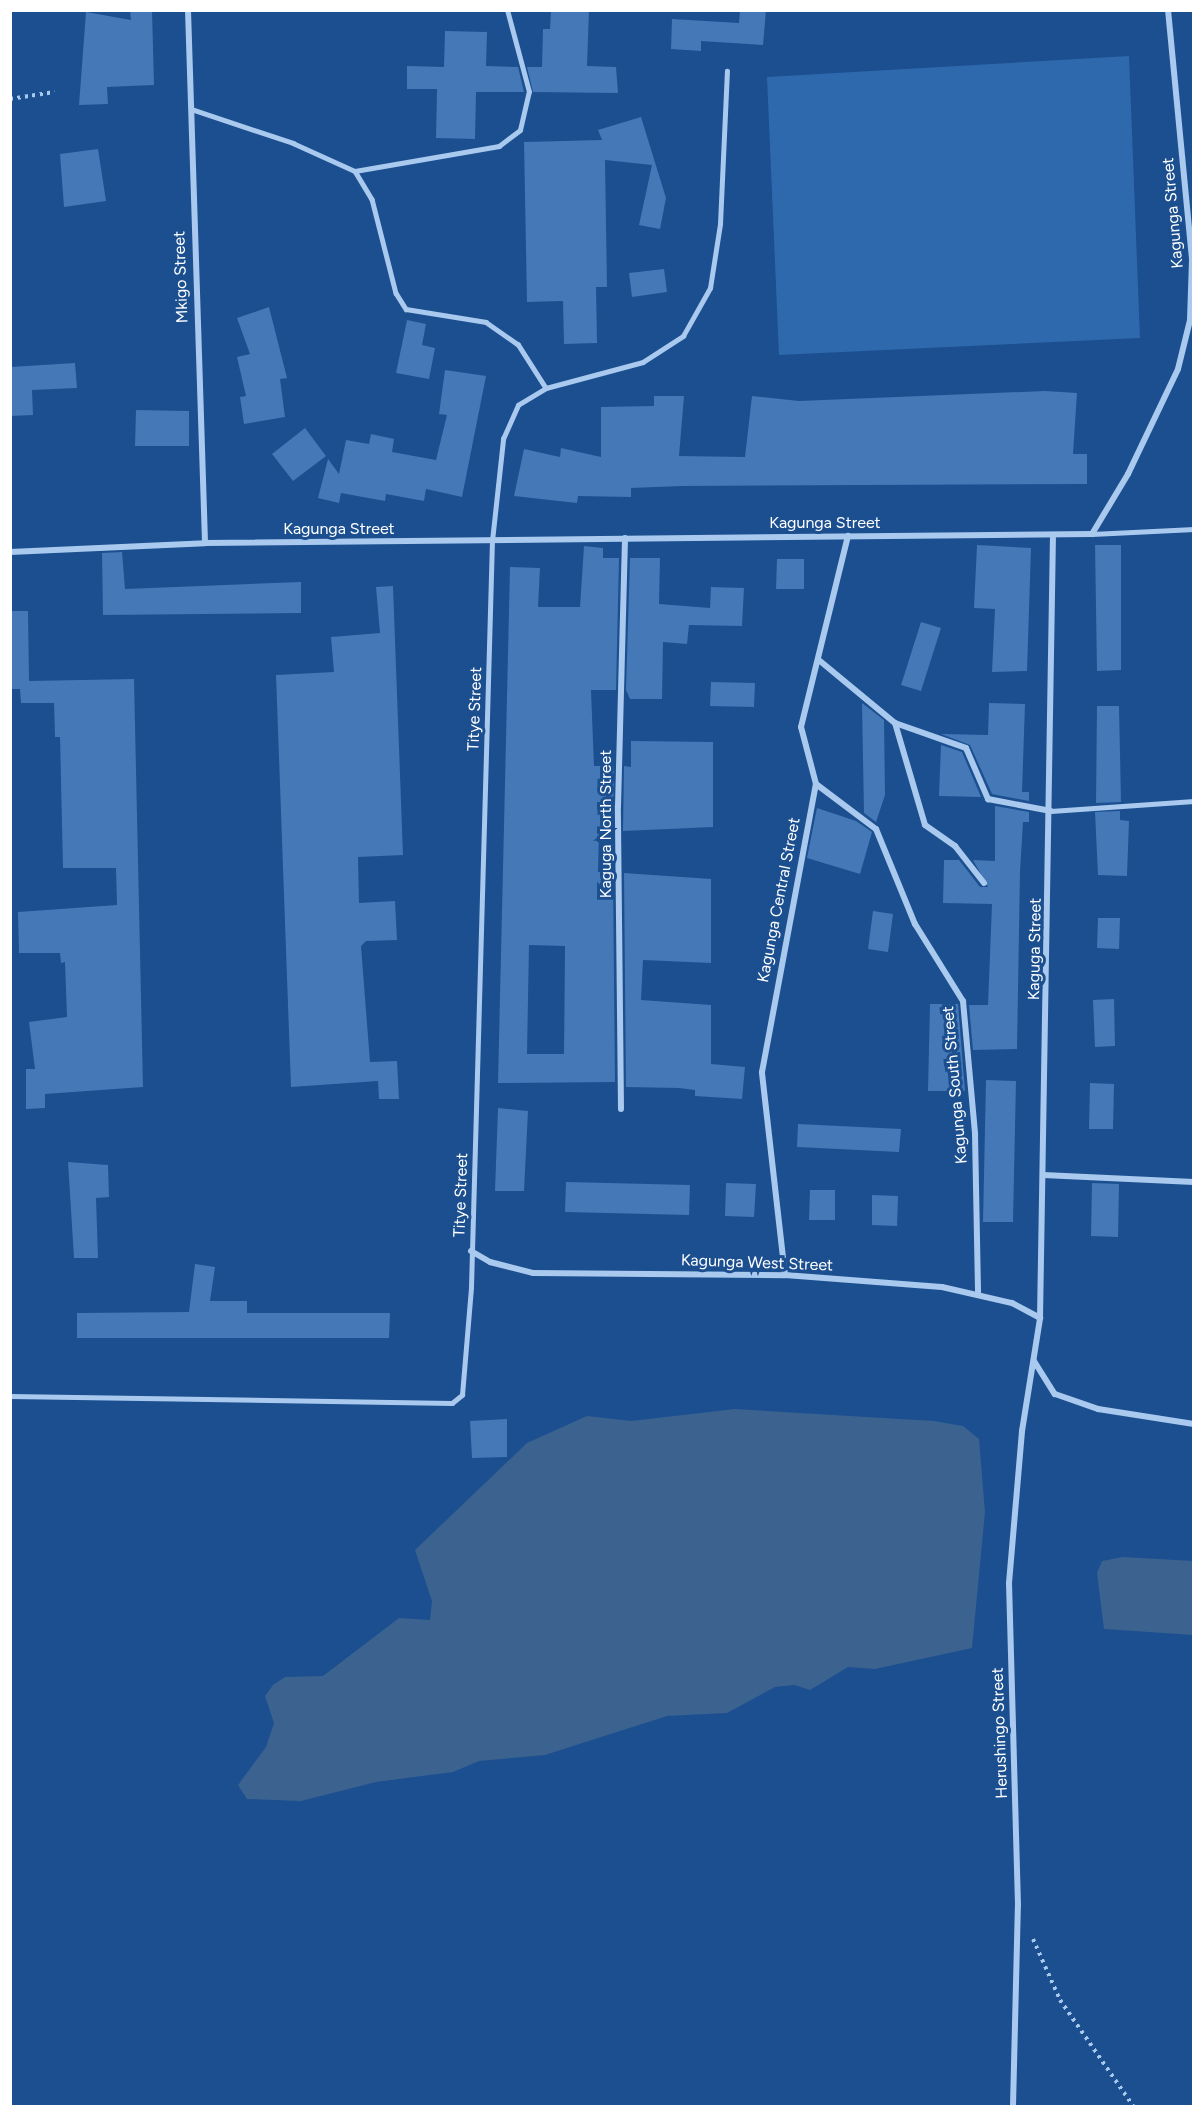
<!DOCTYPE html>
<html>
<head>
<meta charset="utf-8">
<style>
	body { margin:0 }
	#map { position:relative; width:1204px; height:2117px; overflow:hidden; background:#1b4f8f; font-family:Figtree,sans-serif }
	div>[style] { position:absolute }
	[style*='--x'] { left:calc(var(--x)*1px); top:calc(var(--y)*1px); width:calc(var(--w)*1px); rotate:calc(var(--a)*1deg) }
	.green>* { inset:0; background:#2e69ad }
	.water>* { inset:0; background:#3c6290 }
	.building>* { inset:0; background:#4478b7 }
	.path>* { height:4px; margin-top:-2px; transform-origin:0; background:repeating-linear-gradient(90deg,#a9c9ee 0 3px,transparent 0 7.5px) }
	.service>* { height:4.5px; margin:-2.25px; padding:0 2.25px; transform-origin:2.25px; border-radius:2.25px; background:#a9c9ee }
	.minor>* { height:6px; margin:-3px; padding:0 3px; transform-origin:3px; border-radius:3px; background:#a9c9ee }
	span { translate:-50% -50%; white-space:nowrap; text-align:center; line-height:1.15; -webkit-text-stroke:6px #1b4f8f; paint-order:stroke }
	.street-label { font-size:16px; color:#fff }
	.frame { position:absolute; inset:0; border:12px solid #fff; pointer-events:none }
</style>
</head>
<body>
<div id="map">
	<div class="green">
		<i style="clip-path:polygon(1129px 56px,1140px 338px,779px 355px,767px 77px)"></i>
	</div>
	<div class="water">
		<i style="clip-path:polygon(735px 1409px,934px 1421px,963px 1426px,979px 1439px,985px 1512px,972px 1648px,875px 1669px,848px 1667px,810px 1690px,794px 1685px,775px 1687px,727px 1713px,667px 1716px,545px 1755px,479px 1761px,453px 1772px,376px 1782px,301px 1801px,247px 1799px,238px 1785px,266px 1747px,274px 1723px,265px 1696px,273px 1685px,285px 1677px,323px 1676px,399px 1618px,430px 1620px,432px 1601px,415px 1550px,527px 1443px,587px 1416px,631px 1421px)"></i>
		<i style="clip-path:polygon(1123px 1557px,1193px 1561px,1193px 1635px,1104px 1629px,1097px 1573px,1102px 1561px)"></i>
	</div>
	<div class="building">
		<i style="clip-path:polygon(130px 10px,152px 10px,154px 85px,107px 87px,108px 104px,79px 105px,86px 12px,131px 20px)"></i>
		<i style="clip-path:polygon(551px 10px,589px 10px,587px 66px,616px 67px,618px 93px,533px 92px,527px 67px,542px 67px,543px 29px,550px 29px)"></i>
		<i style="clip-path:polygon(740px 10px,766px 10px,763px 45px,701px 41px,701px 51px,671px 49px,672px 19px,739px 23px)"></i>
		<i style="clip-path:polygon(445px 31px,487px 32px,486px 66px,518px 67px,524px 92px,476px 92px,475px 139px,436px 138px,437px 89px,407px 89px,407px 66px,444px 67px)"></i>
		<i style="clip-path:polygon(641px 117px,666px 198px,660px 229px,639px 225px,652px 165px,605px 160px,607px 287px,596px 287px,597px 343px,564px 344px,563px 301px,527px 302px,524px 142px,602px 140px,598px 130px)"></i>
		<i style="clip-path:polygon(98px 149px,106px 201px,64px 207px,60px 154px)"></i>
		<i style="clip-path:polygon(664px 269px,667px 292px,632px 297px,629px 273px)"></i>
		<i style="clip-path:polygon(269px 307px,287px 378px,280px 379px,285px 417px,244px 424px,240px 397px,246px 396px,237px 357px,250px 354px,237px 318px)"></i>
		<i style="clip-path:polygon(407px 320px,426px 324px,422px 345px,435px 348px,429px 379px,396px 373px)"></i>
		<i style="clip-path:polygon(75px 363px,77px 388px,32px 390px,33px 415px,10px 416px,10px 367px)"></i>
		<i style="clip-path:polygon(445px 370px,486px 376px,462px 497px,426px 489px,424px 501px,386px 494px,385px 501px,341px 493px,339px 503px,318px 498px,328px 459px,339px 474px,346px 440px,369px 444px,371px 434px,394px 439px,392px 452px,436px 460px,447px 415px,439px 414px)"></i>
		<i style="clip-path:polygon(1045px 391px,1077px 393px,1073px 454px,1087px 454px,1087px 484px,682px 486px,631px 488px,631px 497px,578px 496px,577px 503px,514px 496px,524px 449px,560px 457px,561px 448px,601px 457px,601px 407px,654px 406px,654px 396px,684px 396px,679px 456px,745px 457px,752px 396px,799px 401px)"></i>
		<i style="clip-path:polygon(136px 410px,189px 411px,189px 446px,135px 446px)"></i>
		<i style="clip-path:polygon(305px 428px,326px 456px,293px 481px,272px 454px)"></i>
		<i style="clip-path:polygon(977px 545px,1031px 548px,1027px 671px,992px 672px,995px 609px,974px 608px)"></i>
		<i style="clip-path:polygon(1095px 545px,1121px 545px,1121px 670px,1097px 671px)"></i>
		<i style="clip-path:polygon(evenodd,584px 546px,603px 548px,603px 558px,619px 558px,616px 690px,591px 690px,594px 766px,614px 766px,613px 831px,599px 831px,598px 872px,613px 872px,615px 1082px,498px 1083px,510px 567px,540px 568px,538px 607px,580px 607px,584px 546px,529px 945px,565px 946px,564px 1054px,527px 1054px,529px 945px)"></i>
		<i style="clip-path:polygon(122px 552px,125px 589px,301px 582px,301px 613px,103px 615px,102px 553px)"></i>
		<i style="clip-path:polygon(630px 558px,660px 558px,659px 604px,710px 608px,711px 587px,744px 588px,742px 626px,689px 625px,687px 644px,663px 642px,662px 699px,630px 699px,626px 690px)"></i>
		<i style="clip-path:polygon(777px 559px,804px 559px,804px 589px,776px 589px)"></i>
		<i style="clip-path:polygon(393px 586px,403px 855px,358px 857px,359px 903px,395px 901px,397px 940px,366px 941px,361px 946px,370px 1062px,397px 1061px,399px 1099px,379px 1099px,378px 1081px,291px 1087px,276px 675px,334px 672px,331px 637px,380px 633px,376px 587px)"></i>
		<i style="clip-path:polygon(10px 611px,28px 611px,29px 681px,134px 679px,143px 1087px,45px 1094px,45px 1108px,26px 1109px,26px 1069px,35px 1069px,29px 1022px,67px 1017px,65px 962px,61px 963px,60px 953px,19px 953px,18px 912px,117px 905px,116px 868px,63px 868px,60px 737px,55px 737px,54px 703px,21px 703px,20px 689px,10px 689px)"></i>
		<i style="clip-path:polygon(921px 622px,941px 628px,921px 691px,901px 685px)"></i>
		<i style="clip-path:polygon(711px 682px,755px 683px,754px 707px,710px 706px)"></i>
		<i style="clip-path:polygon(862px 703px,884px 720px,885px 795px,876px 822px,864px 813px)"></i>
		<i style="clip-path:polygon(989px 703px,1025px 704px,1022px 792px,1029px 792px,1029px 801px,992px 794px,970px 745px,941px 734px,988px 735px)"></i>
		<i style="clip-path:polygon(1097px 706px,1119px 706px,1121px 802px,1096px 803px)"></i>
		<i style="clip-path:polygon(631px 741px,713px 742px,713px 827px,623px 831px,624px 766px,631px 767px)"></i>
		<i style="clip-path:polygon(941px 745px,962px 752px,981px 797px,939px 796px)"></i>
		<i style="clip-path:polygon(995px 806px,1029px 812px,1029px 822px,1023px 822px,1020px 872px,1017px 1049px,973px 1050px,969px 1005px,988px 1005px,992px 904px,943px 903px,944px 860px,959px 860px,980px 887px,988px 887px,973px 860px,995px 861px)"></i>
		<i style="clip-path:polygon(817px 808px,856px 821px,872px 832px,860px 874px,807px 858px)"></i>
		<i style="clip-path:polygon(1120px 811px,1120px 820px,1129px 821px,1127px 876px,1098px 875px,1095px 812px)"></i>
		<i style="clip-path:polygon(624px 873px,711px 879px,711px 963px,643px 960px,641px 1000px,711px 1005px,711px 1064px,745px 1067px,742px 1099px,695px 1096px,695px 1090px,679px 1088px,626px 1087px)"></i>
		<i style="clip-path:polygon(873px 911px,893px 914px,888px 952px,868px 949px)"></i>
		<i style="clip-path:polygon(1098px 918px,1120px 918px,1119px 949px,1097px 948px)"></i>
		<i style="clip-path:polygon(1114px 999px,1115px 1046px,1095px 1047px,1093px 1000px)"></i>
		<i style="clip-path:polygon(930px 1004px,958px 1004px,965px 1091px,928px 1091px)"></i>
		<i style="clip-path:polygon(986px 1080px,1016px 1081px,1013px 1222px,983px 1222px)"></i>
		<i style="clip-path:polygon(1090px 1083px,1114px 1084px,1113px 1129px,1089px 1129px)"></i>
		<i style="clip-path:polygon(498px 1108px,528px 1111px,524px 1191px,495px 1191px)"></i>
		<i style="clip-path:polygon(798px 1124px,901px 1129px,899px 1152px,797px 1147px)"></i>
		<i style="clip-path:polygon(68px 1162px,108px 1165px,109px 1197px,96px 1198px,98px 1258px,74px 1258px)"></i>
		<i style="clip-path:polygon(566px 1182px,690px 1185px,689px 1215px,565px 1212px)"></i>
		<i style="clip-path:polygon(726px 1183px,756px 1184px,754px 1217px,725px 1216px)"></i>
		<i style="clip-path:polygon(1092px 1183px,1119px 1184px,1118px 1237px,1091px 1236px)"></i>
		<i style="clip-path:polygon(810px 1190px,835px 1190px,835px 1220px,809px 1220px)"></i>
		<i style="clip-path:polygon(872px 1195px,898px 1196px,897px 1226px,872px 1225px)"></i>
		<i style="clip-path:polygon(195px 1264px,215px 1267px,210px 1301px,247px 1301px,247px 1313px,390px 1313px,389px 1338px,77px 1338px,77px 1313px,189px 1312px)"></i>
		<i style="clip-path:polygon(507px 1419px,507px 1457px,472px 1458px,470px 1421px)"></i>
	</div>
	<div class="path">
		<i style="--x:10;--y:99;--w:45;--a:-9"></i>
		<i style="--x:1033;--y:1939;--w:67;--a:66.1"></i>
		<i style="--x:1060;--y:2000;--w:129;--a:55.4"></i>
	</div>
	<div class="service">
		<i style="--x:191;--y:109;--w:108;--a:18.4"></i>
		<i style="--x:293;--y:143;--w:68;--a:24.3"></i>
		<i style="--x:355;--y:171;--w:33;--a:59"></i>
		<i style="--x:372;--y:199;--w:97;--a:75.7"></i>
		<i style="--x:396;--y:293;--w:19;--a:58"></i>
		<i style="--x:406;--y:309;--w:81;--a:9.2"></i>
		<i style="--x:486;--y:322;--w:39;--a:35"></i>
		<i style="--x:518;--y:344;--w:52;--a:57.5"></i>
		<i style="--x:355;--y:171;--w:146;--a:-9.8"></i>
		<i style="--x:499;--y:146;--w:26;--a:-37"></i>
		<i style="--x:520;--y:130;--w:39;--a:-77"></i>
		<i style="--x:529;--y:92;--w:85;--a:-105"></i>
		<i style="--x:1092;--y:534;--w:102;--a:-2.8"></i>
		<i style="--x:1051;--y:811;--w:143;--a:-4"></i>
		<i style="--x:10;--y:1396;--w:442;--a:0.9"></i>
		<i style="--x:452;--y:1403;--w:13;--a:-39"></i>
		<i style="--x:462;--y:1395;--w:108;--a:-85.2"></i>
		<i style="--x:471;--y:1287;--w:746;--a:-88.39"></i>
		<i style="--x:492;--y:541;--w:103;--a:-83.8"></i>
		<i style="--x:503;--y:439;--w:37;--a:-66"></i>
		<i style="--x:518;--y:405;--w:33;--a:-31"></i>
		<i style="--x:546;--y:388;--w:100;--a:-15"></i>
		<i style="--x:643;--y:362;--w:48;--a:-33"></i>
		<i style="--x:683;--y:336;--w:55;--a:-60.6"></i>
		<i style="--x:710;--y:288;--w:65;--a:-81.1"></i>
		<i style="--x:720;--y:224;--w:153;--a:-87.4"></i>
	</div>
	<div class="minor">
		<i style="--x:188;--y:10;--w:533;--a:88.17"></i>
		<i style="--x:10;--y:552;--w:195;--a:-2.6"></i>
		<i style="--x:205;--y:543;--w:887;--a:-0.58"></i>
		<i style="--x:1092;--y:534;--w:70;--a:-59"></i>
		<i style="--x:1128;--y:474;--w:116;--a:-64.5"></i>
		<i style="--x:1178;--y:369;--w:50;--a:-76.2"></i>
		<i style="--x:1190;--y:320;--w:61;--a:-88.1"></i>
		<i style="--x:1192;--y:259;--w:250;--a:-95.5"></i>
		<i style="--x:820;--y:661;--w:97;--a:39.6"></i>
		<i style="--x:895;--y:723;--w:106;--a:73.6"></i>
		<i style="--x:925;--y:825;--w:37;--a:35"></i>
		<i style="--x:955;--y:846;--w:47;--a:51.9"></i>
		<i style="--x:895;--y:723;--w:75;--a:19.4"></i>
		<i style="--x:966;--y:748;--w:56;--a:66.7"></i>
		<i style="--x:988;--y:799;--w:64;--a:10.8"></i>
		<i style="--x:816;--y:784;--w:75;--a:36.9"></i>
		<i style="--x:876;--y:829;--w:103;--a:67.7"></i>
		<i style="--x:915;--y:924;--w:91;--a:58.1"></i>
		<i style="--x:963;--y:1001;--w:134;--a:84.8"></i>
		<i style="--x:975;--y:1134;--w:158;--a:88.9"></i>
		<i style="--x:621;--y:1109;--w:303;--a:-90.6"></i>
		<i style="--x:618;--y:806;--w:268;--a:-88.5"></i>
		<i style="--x:1043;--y:1175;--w:151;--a:2.7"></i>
		<i style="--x:471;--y:1251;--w:22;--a:30"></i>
		<i style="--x:490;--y:1262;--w:44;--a:14.3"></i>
		<i style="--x:533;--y:1273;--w:252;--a:0.5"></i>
		<i style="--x:785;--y:1275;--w:157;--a:4.4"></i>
		<i style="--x:942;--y:1287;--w:72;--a:12.9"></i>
		<i style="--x:1012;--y:1303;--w:32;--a:28"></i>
		<i style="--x:785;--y:1275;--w:204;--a:-96.5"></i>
		<i style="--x:762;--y:1072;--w:293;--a:-79.4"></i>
		<i style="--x:816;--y:784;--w:59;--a:-104.7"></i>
		<i style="--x:801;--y:727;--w:197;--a:-76.2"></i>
		<i style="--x:1034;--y:1361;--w:39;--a:58"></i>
		<i style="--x:1055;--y:1394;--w:46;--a:19.2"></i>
		<i style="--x:1098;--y:1409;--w:97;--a:8.9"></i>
		<i style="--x:1013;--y:2106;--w:201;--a:-88.6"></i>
		<i style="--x:1018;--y:1905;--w:322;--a:-91.6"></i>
		<i style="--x:1009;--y:1583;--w:153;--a:-85.1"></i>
		<i style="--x:1022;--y:1431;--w:114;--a:-80.9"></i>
		<i style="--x:1040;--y:1318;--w:780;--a:-89.05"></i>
	</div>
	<div class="street-label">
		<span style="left:1173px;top:213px;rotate:-95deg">Kagunga Street</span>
		<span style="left:181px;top:277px;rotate:-92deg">Mkigo Street</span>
		<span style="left:825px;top:523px">Kagunga Street</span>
		<span style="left:339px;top:529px">Kagunga Street</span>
		<span style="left:475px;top:709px;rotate:-88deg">Titye Street</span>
		<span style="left:606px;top:824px;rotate:-90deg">Kaguga North Street</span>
		<span style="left:779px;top:900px;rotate:-79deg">Kagunga Central Street</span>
		<span style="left:1035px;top:949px;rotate:-89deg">Kaguga Street</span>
		<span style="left:955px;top:1085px;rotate:-95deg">Kagunga South Street</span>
		<span style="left:461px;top:1195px;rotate:-88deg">Titye Street</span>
		<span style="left:757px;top:1263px;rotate:2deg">Kagunga West Street</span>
		<span style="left:1000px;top:1733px;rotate:-92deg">Herushingo Street</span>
	</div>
	<div class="frame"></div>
</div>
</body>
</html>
